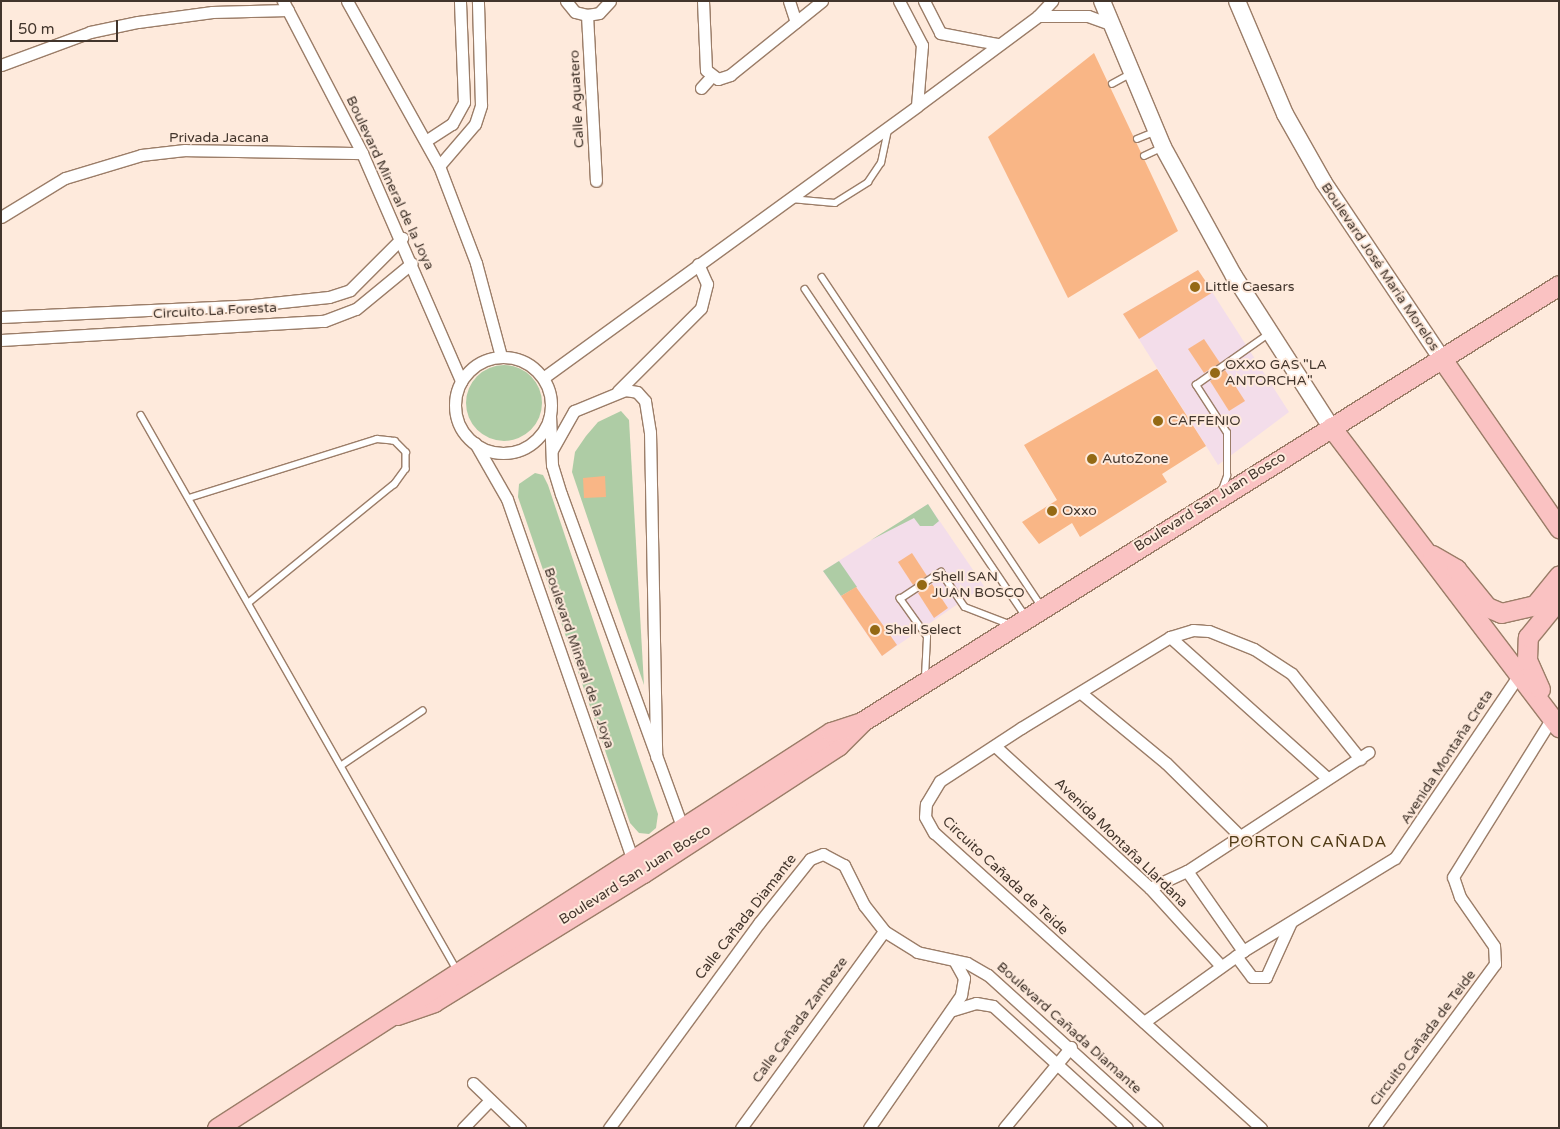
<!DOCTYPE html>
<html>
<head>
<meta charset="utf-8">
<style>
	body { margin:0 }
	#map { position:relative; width:1560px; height:1129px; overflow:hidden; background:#feeadc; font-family:"Varela Round",sans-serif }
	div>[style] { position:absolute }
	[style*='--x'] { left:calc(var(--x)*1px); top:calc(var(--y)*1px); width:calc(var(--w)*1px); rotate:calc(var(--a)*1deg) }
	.commercial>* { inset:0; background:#f3ddea }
	.green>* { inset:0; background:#aecca5 }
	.round { border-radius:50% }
	.building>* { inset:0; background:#f9b686 }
	.roads { filter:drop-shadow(1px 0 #9b7d68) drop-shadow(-1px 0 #9b7d68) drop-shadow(0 1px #9b7d68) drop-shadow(0 -1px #9b7d68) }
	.service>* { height:5.5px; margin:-2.75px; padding:0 2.75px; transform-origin:2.75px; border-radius:2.75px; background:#fff }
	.minor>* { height:11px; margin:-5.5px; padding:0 5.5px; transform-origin:5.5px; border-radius:5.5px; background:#fff }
	.minor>.ring { margin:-5.5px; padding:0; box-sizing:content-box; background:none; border:11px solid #fff; border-radius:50% }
	.secondary>* { height:16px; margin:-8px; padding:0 8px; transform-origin:8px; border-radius:8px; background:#fff }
	.primary>* { height:19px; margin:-9.5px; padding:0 9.5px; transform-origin:9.5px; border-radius:9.5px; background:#fac2c2 }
	.dots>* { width:14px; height:14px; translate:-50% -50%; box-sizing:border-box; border:2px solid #feeadc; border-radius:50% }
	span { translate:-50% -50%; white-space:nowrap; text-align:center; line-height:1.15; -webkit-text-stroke:4px #feeadc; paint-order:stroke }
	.street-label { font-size:14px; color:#42352c }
	.poi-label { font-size:14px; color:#42352c }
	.left { translate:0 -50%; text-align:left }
	.quarter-label { font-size:16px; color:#513c17; letter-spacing:1px }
	.frame { position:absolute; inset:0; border:2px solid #42352c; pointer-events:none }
	.scale { position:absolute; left:10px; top:20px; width:108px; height:22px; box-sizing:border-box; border:2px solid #42352c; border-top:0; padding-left:6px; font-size:15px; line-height:18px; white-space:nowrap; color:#42352c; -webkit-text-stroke:4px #feeadc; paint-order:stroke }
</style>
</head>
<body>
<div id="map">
	<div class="commercial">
		<i style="clip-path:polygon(1198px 270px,1289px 412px,1218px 465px,1123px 314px)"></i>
		<i style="clip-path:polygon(928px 504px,984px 586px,882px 656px,823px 571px)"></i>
	</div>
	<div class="green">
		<i class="round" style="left:466px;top:365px;width:76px;height:76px"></i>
		<i style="clip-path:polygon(621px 411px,629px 420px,644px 685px,572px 472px,575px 452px,586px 436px,598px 422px)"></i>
		<i style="clip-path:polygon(535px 473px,543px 475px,548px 485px,658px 814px,656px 828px,649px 834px,639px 833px,630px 823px,518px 497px,519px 484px)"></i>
		<i style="clip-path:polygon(928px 504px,939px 521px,933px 526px,920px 526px,914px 518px,871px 540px)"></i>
		<i style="clip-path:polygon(839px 561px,857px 587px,841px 596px,823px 571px)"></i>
	</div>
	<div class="building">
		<i style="clip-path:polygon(1094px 53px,1178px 231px,1068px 298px,988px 137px)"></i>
		<i style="clip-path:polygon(1198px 270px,1213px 292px,1139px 339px,1123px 314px)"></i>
		<i style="clip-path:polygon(1204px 339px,1220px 363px,1204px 373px,1188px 349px)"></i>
		<i style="clip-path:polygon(1157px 369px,1206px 446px,1162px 474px,1167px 482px,1080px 537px,1072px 523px,1039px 544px,1022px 522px,1057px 500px,1024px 445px)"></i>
		<i style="clip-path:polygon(1225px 370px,1245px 401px,1229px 411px,1210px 381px)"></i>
		<i style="clip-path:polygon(605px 476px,606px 497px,584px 498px,583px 478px)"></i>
		<i style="clip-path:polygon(912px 553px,927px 576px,913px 585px,898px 562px)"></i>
		<i style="clip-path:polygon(932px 584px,948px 608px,934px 618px,918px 593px)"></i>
		<i style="clip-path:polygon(856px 587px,897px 645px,882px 656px,841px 596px)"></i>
	</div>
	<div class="roads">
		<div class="service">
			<i style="--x:1112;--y:84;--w:21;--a:-29"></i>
			<i style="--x:1137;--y:139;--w:18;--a:-22"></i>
			<i style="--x:1144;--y:156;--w:19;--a:-25"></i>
			<i style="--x:791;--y:199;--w:44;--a:5.2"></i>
			<i style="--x:835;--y:203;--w:39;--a:-32"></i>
			<i style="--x:868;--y:182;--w:23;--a:-56"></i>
			<i style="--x:881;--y:163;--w:35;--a:-78"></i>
			<i style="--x:822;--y:277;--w:394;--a:56.3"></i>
			<i style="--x:805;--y:289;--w:396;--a:56"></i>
			<i style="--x:141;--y:415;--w:639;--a:60.34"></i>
			<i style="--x:1222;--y:490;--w:15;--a:-70"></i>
			<i style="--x:1227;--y:476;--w:43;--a:-90"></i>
			<i style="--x:1227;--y:433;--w:57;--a:-122.9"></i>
			<i style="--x:1196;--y:385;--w:90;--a:-35.1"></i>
			<i style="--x:189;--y:498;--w:197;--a:-17.4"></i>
			<i style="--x:377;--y:439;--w:18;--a:6"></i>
			<i style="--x:395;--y:441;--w:16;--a:45"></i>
			<i style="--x:406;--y:452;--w:17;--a:90"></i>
			<i style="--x:406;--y:469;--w:19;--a:126"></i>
			<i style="--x:395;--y:484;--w:188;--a:140.8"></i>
			<i style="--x:925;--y:677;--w:40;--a:-87.1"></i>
			<i style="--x:927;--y:637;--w:47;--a:-125.4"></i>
			<i style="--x:900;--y:599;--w:49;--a:-33.4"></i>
			<i style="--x:941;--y:572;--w:42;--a:55.6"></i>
			<i style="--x:965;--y:607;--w:47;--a:21.1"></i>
			<i style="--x:342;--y:765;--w:97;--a:-34"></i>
		</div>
		<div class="minor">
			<i style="--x:283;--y:1;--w:171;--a:62.5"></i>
			<i style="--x:362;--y:153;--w:249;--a:66.5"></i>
			<i style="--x:347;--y:1;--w:189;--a:60.9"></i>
			<i style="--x:439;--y:166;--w:104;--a:69.1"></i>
			<i style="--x:476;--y:263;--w:96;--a:75"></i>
			<i style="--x:566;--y:1;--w:14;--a:51"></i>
			<i style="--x:575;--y:12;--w:12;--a:14"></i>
			<i style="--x:587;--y:15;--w:12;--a:-9"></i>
			<i style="--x:599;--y:13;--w:16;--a:-47"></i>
			<i style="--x:703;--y:1;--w:69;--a:87.5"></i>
			<i style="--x:706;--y:70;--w:15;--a:37"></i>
			<i style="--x:718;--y:79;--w:13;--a:-18"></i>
			<i style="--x:730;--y:75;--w:118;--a:-38.8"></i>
			<i style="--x:789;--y:1;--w:22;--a:72"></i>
			<i style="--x:899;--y:1;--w:50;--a:62.4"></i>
			<i style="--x:922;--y:45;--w:61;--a:94.7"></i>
			<i style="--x:924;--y:1;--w:36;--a:63"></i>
			<i style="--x:940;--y:33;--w:58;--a:10.9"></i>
			<i style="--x:587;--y:15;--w:166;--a:86.9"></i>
			<i style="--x:1038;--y:16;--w:50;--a:0"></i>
			<i style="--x:1088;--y:16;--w:23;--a:20"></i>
			<i style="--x:1;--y:65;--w:95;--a:-20.3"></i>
			<i style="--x:90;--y:32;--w:49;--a:-11.8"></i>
			<i style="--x:138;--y:22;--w:75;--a:-7.7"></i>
			<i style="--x:212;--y:12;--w:76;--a:-1.5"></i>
			<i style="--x:701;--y:88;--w:15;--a:-48"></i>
			<i style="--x:427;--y:140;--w:30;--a:-33"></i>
			<i style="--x:452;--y:124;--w:25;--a:-61"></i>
			<i style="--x:464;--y:102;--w:101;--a:-92.3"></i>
			<i style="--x:439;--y:166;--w:55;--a:-49.4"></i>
			<i style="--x:475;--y:124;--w:20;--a:-72"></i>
			<i style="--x:481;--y:105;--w:104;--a:-91.7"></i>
			<i style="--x:1;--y:217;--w:75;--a:-31.4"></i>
			<i style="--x:65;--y:178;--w:79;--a:-16.8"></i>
			<i style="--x:141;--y:155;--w:44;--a:-6.5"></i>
			<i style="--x:185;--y:150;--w:177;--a:1"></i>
			<i style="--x:1;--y:317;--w:252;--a:-2.7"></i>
			<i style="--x:253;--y:305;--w:76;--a:-6"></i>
			<i style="--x:329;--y:297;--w:22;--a:-18"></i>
			<i style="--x:350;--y:290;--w:74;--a:-45"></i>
			<i style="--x:1;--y:340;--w:324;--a:-3.4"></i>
			<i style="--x:324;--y:321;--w:34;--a:-21"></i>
			<i style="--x:356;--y:309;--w:72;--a:-39.4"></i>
			<i class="ring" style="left:455px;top:357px;width:85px;height:85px"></i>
			<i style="--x:543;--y:378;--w:462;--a:-36"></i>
			<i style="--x:917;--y:106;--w:151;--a:-36.6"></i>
			<i style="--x:1038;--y:16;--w:21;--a:-47"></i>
			<i style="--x:618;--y:391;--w:117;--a:-45"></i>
			<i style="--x:701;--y:308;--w:25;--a:-76"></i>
			<i style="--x:707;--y:284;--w:22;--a:-114"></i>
			<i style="--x:550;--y:415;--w:50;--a:87.7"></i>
			<i style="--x:552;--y:465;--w:30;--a:73"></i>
			<i style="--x:561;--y:494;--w:353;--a:70"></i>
			<i style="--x:682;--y:826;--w:8;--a:113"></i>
			<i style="--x:475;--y:443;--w:64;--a:60.3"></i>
			<i style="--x:507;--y:499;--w:380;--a:70.8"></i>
			<i style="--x:632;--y:858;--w:7;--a:-8"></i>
			<i style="--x:552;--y:450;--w:45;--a:-60.6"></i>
			<i style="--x:574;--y:411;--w:55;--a:-22.4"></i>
			<i style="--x:625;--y:390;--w:12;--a:9"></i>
			<i style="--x:637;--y:392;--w:12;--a:48"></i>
			<i style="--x:645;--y:401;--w:31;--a:81"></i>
			<i style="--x:650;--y:432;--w:325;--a:88.9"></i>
			<i style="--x:1170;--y:637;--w:211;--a:41.9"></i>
			<i style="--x:1081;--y:693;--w:110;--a:39.5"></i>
			<i style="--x:1166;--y:763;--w:103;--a:44.6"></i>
			<i style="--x:995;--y:746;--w:210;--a:42.5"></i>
			<i style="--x:1150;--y:888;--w:105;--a:47.7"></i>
			<i style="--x:1187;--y:871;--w:98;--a:55"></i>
			<i style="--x:1150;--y:888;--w:41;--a:-24.7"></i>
			<i style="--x:1187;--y:871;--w:217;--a:-33.2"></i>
			<i style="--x:1236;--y:956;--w:26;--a:53"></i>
			<i style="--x:1252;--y:977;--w:14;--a:0"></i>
			<i style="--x:1266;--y:977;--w:60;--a:-65.6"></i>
			<i style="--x:953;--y:1010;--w:24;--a:-17"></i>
			<i style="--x:976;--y:1003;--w:17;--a:10"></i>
			<i style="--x:993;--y:1006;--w:181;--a:42.3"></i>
			<i style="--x:1144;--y:1022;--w:122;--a:-35.6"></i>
			<i style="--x:1243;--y:951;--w:178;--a:-31.5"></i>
			<i style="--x:1395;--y:858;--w:221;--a:-55.9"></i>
			<i style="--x:473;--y:1083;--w:65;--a:43.8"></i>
			<i style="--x:463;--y:1128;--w:39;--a:-46"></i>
			<i style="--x:609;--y:1128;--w:254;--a:-53.8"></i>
			<i style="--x:759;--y:923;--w:82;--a:-51.4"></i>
			<i style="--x:810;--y:859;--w:14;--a:-21"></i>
			<i style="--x:823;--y:854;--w:24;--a:28"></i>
			<i style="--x:844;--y:865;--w:45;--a:63.4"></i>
			<i style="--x:864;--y:905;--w:33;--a:52"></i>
			<i style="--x:884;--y:931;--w:39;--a:32"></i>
			<i style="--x:917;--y:952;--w:51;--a:12.4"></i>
			<i style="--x:967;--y:963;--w:24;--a:30"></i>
			<i style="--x:988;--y:975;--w:228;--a:42.2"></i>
			<i style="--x:741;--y:1128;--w:243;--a:-54"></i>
			<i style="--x:869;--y:1128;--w:162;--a:-55.3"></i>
			<i style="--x:961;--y:995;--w:17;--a:-80"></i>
			<i style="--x:964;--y:978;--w:18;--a:-119"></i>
			<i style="--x:1004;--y:1128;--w:105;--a:-50.4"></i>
			<i style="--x:1261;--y:1128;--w:440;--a:-137.9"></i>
			<i style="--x:934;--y:833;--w:18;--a:-119"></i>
			<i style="--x:925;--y:817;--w:13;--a:-86"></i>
			<i style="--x:926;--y:804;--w:27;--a:-59"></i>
			<i style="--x:940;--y:781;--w:97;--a:-33.2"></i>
			<i style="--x:1021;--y:728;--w:175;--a:-31.4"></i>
			<i style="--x:1170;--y:637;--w:24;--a:-17"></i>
			<i style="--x:1193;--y:630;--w:16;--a:4"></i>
			<i style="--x:1209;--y:631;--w:48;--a:21.8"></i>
			<i style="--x:1254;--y:649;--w:45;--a:33.3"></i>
			<i style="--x:1292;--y:674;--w:109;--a:51.3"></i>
			<i style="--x:1374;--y:1128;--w:204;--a:-53.6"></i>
			<i style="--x:1495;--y:964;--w:18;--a:-93"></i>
			<i style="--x:1494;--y:946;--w:60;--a:-124.8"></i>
			<i style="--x:1460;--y:897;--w:21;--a:-109"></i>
			<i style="--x:1453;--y:877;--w:187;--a:-58.1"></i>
		</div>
		<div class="secondary">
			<i style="--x:1102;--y:1;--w:158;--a:67.3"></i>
			<i style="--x:1163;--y:147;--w:147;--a:61.2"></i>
			<i style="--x:1234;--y:276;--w:179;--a:57.3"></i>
			<i style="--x:1237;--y:1;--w:123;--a:67"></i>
			<i style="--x:1285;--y:114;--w:79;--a:60.5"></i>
			<i style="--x:1324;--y:183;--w:212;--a:56.2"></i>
		</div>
		<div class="primary">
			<i style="--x:1442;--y:359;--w:206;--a:55.3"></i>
			<i style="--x:1331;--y:427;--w:377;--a:52.8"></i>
			<i style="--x:1432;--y:555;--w:28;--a:30"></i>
			<i style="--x:1456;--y:569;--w:49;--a:50.8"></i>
			<i style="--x:1487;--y:607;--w:15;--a:23"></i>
			<i style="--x:1501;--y:613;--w:35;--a:-13"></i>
			<i style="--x:1535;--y:605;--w:38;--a:-51"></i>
			<i style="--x:1540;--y:689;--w:32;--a:-114"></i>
			<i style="--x:1527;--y:660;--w:23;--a:-88"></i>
			<i style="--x:1528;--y:637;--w:49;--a:-50.8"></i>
			<i style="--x:397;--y:1015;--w:39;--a:-19"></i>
			<i style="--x:434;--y:1002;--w:246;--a:-31.7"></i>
			<i style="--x:643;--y:873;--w:233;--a:-33.1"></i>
			<i style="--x:838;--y:746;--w:35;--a:-45"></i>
			<i style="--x:863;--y:721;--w:821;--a:-32.06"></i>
			<i style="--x:217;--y:1128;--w:731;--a:-32.82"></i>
			<i style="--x:831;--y:732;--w:29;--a:-18"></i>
		</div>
	</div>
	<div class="dots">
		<i style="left:1195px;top:287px;background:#946914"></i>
		<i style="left:1215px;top:373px;background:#946914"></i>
		<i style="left:1158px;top:421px;background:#946914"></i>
		<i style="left:1092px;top:459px;background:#946914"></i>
		<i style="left:1052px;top:511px;background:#946914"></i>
		<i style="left:922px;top:585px;background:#946914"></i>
		<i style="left:875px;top:630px;background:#946914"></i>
	</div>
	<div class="street-label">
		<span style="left:577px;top:99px;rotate:-93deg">Calle Aguatero</span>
		<span style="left:219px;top:138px">Privada Jacana</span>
		<span style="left:390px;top:183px;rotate:65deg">Boulevard Mineral de la Joya</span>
		<span style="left:1380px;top:267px;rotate:56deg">Boulevard José María Morelos</span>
		<span style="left:215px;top:311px;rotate:-3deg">Circuito La Foresta</span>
		<span style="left:1210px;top:502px;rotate:-32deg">Boulevard San Juan Bosco</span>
		<span style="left:579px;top:658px;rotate:71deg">Boulevard Mineral de la Joya</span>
		<span style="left:1447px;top:757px;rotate:-57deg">Avenida Montaña Creta</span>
		<span style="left:1121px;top:843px;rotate:44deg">Avenida Montaña Llardana</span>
		<span style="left:635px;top:875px;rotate:-32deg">Boulevard San Juan Bosco</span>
		<span style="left:1005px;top:876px;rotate:43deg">Circuito Cañada de Teide</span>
		<span style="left:746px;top:917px;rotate:-52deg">Calle Cañada Diamante</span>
		<span style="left:800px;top:1020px;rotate:-54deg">Calle Cañada Zambeze</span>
		<span style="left:1069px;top:1028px;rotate:42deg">Boulevard Cañada Diamante</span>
		<span style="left:1423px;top:1038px;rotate:-53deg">Circuito Cañada de Teide</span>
	</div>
	<div class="poi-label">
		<span class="left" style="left:1205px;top:287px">Little Caesars</span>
		<span class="left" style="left:1225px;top:373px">OXXO GAS "LA<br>ANTORCHA"</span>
		<span class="left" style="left:1168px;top:421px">CAFFENIO</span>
		<span class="left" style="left:1102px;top:459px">AutoZone</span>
		<span class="left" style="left:1062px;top:511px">Oxxo</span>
		<span class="left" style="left:932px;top:585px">Shell SAN<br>JUAN BOSCO</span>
		<span class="left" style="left:885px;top:630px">Shell Select</span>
	</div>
	<div class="quarter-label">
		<span style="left:1308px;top:842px">PORTON CAÑADA</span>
	</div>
	<div class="frame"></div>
	<div class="scale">50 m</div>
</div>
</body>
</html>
